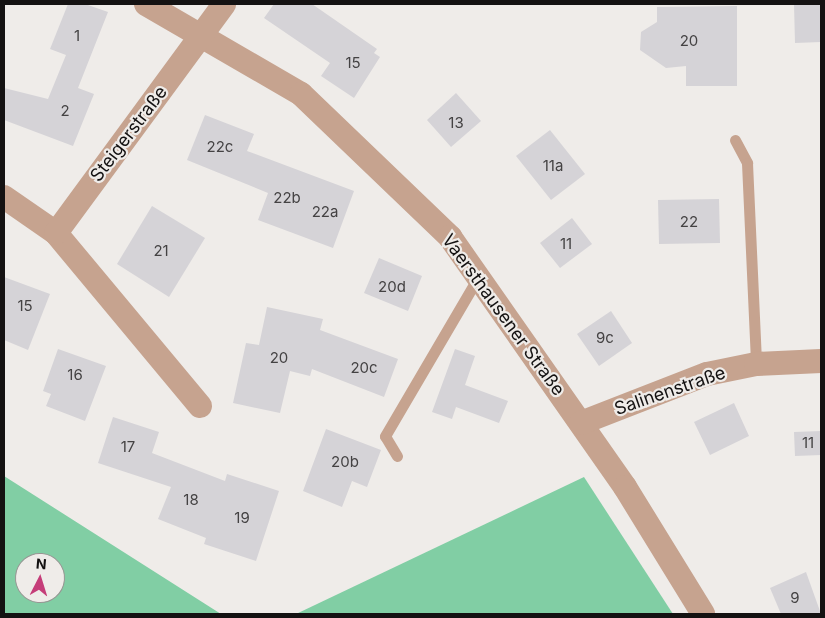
<!DOCTYPE html>
<html>
<head>
<meta charset="utf-8">
<style>
	body { margin:0 }
	#map { position:relative; width:825px; height:618px; overflow:hidden; background:#efece9; font-family:Inter,sans-serif }
	div>[style] { position:absolute }
	[style*='--x'] { left:calc(var(--x)*1px); top:calc(var(--y)*1px); width:calc(var(--w)*1px); rotate:calc(var(--a)*1deg) }
	.green>* { inset:0; background:#81cea4 }
	.building>* { inset:0; background:#d5d3d7 }
	.service>* { height:11px; margin:-5.5px; padding:0 5.5px; transform-origin:5.5px; border-radius:5.5px; background:#c6a38f }
	.minor>* { height:24px; margin:-12px; padding:0 12px; transform-origin:12px; border-radius:12px; background:#c6a38f }
	span { translate:-50% -50%; white-space:nowrap; text-align:center; line-height:1.15; -webkit-text-stroke:4.5px #efece9; paint-order:stroke }
	.number-label { font-size:15px; color:#444243 }
	.number-label span { -webkit-text-stroke-width:0 }
	.street-label { font-size:18px; color:#141212 }
	.frame { position:absolute; inset:0; border:5px solid #141212; pointer-events:none }
	.north { position:absolute; left:15px; top:553px; width:50px; height:50px; box-sizing:border-box; background:#efece9; border:1px solid #979593; border-radius:50%; rotate:5deg; font-size:14px; font-weight:700; line-height:20px; text-align:center; color:#141212 }
	.north::after { content:''; display:block; margin:auto; width:18px; height:22px; background:#c53d79; clip-path:polygon(50% 0,100% 100%,50% 72%,0 100%) }
</style>
</head>
<body>
<div id="map">
	<div class="green">
		<i style="clip-path:polygon(evenodd,4px 476px,221px 614px,4px 614px,4px 476px,25px 563px,55px 563px,55px 593px,25px 593px,25px 563px)"></i>
		<i style="clip-path:polygon(584px 477px,673px 614px,296px 614px)"></i>
	</div>
	<div class="building">
		<i style="clip-path:polygon(68px 4px,85px 4px,108px 12px,78px 88px,94px 94px,73px 146px,4px 120px,4px 88px,48px 99px,66px 55px,50px 49px)"></i>
		<i style="clip-path:polygon(274px 4px,312px 4px,377px 49px,374px 53px,380px 57px,354px 98px,321px 76px,330px 63px,264px 18px)"></i>
		<i style="clip-path:polygon(794px 4px,821px 4px,821px 42px,795px 43px)"></i>
		<i style="clip-path:polygon(737px 6px,737px 86px,686px 86px,686px 66px,666px 68px,640px 50px,641px 32px,657px 22px,657px 7px)"></i>
		<i style="clip-path:polygon(456px 93px,481px 121px,451px 147px,427px 120px)"></i>
		<i style="clip-path:polygon(205px 115px,254px 134px,247px 151px,354px 191px,333px 248px,258px 220px,268px 193px,187px 160px)"></i>
		<i style="clip-path:polygon(550px 130px,585px 174px,551px 200px,516px 156px)"></i>
		<i style="clip-path:polygon(719px 199px,720px 243px,659px 244px,658px 200px)"></i>
		<i style="clip-path:polygon(152px 206px,205px 238px,169px 297px,117px 264px)"></i>
		<i style="clip-path:polygon(572px 218px,592px 244px,560px 268px,540px 243px)"></i>
		<i style="clip-path:polygon(379px 258px,422px 276px,408px 311px,364px 293px)"></i>
		<i style="clip-path:polygon(4px 277px,50px 294px,28px 350px,4px 340px)"></i>
		<i style="clip-path:polygon(267px 307px,323px 319px,320px 330px,398px 359px,384px 397px,312px 369px,310px 376px,290px 371px,280px 413px,233px 403px,246px 343px,259px 345px)"></i>
		<i style="clip-path:polygon(611px 311px,632px 343px,599px 366px,577px 334px)"></i>
		<i style="clip-path:polygon(58px 349px,106px 366px,85px 421px,46px 406px,51px 394px,43px 391px)"></i>
		<i style="clip-path:polygon(455px 349px,475px 356px,465px 385px,508px 401px,499px 423px,456px 407px,452px 419px,432px 412px)"></i>
		<i style="clip-path:polygon(734px 403px,749px 436px,710px 455px,694px 422px)"></i>
		<i style="clip-path:polygon(113px 417px,159px 432px,152px 453px,225px 481px,227px 474px,279px 491px,256px 561px,204px 544px,206px 538px,158px 519px,171px 487px,98px 463px)"></i>
		<i style="clip-path:polygon(326px 429px,381px 450px,367px 487px,352px 481px,342px 507px,303px 491px)"></i>
		<i style="clip-path:polygon(821px 431px,821px 455px,795px 456px,794px 432px)"></i>
		<i style="clip-path:polygon(806px 572px,821px 614px,781px 614px,770px 588px)"></i>
	</div>
	<div class="service">
		<i style="--x:735;--y:140;--w:26;--a:62"></i>
		<i style="--x:747;--y:163;--w:201;--a:87.4"></i>
		<i style="--x:397;--y:456;--w:23;--a:-121"></i>
		<i style="--x:385;--y:436;--w:186;--a:-59.6"></i>
	</div>
	<div class="minor">
		<i style="--x:146;--y:4;--w:179;--a:30.1"></i>
		<i style="--x:301;--y:94;--w:207;--a:43.8"></i>
		<i style="--x:450;--y:237;--w:305;--a:55"></i>
		<i style="--x:625;--y:487;--w:149;--a:58.4"></i>
		<i style="--x:4;--y:197;--w:63;--a:34.7"></i>
		<i style="--x:200;--y:406;--w:225;--a:-129.8"></i>
		<i style="--x:56;--y:233;--w:284;--a:-53.7"></i>
		<i style="--x:581;--y:423;--w:135;--a:-21.3"></i>
		<i style="--x:707;--y:374;--w:50;--a:-11.5"></i>
		<i style="--x:756;--y:364;--w:65;--a:-2.6"></i>
	</div>
	<div class="number-label">
		<span style="left:77px;top:36px">1</span>
		<span style="left:689px;top:41px">20</span>
		<span style="left:353px;top:63px">15</span>
		<span style="left:65px;top:111px">2</span>
		<span style="left:456px;top:123px">13</span>
		<span style="left:220px;top:147px">22c</span>
		<span style="left:553px;top:166px">11a</span>
		<span style="left:287px;top:198px">22b</span>
		<span style="left:325px;top:212px">22a</span>
		<span style="left:689px;top:222px">22</span>
		<span style="left:566px;top:244px">11</span>
		<span style="left:161px;top:251px">21</span>
		<span style="left:392px;top:287px">20d</span>
		<span style="left:25px;top:306px">15</span>
		<span style="left:605px;top:338px">9c</span>
		<span style="left:279px;top:358px">20</span>
		<span style="left:364px;top:368px">20c</span>
		<span style="left:75px;top:375px">16</span>
		<span style="left:808px;top:443px">11</span>
		<span style="left:128px;top:447px">17</span>
		<span style="left:345px;top:462px">20b</span>
		<span style="left:191px;top:500px">18</span>
		<span style="left:242px;top:518px">19</span>
		<span style="left:795px;top:598px">9</span>
	</div>
	<div class="street-label">
		<span style="left:129px;top:134px;rotate:-53deg">Steigerstraße</span>
		<span style="left:503px;top:315px;rotate:54deg">Vaersthausener Straße</span>
		<span style="left:670px;top:391px;rotate:-19deg">Salinenstraße</span>
	</div>
	<div class="frame"></div>
	<div class="north">N</div>
</div>
</body>
</html>
